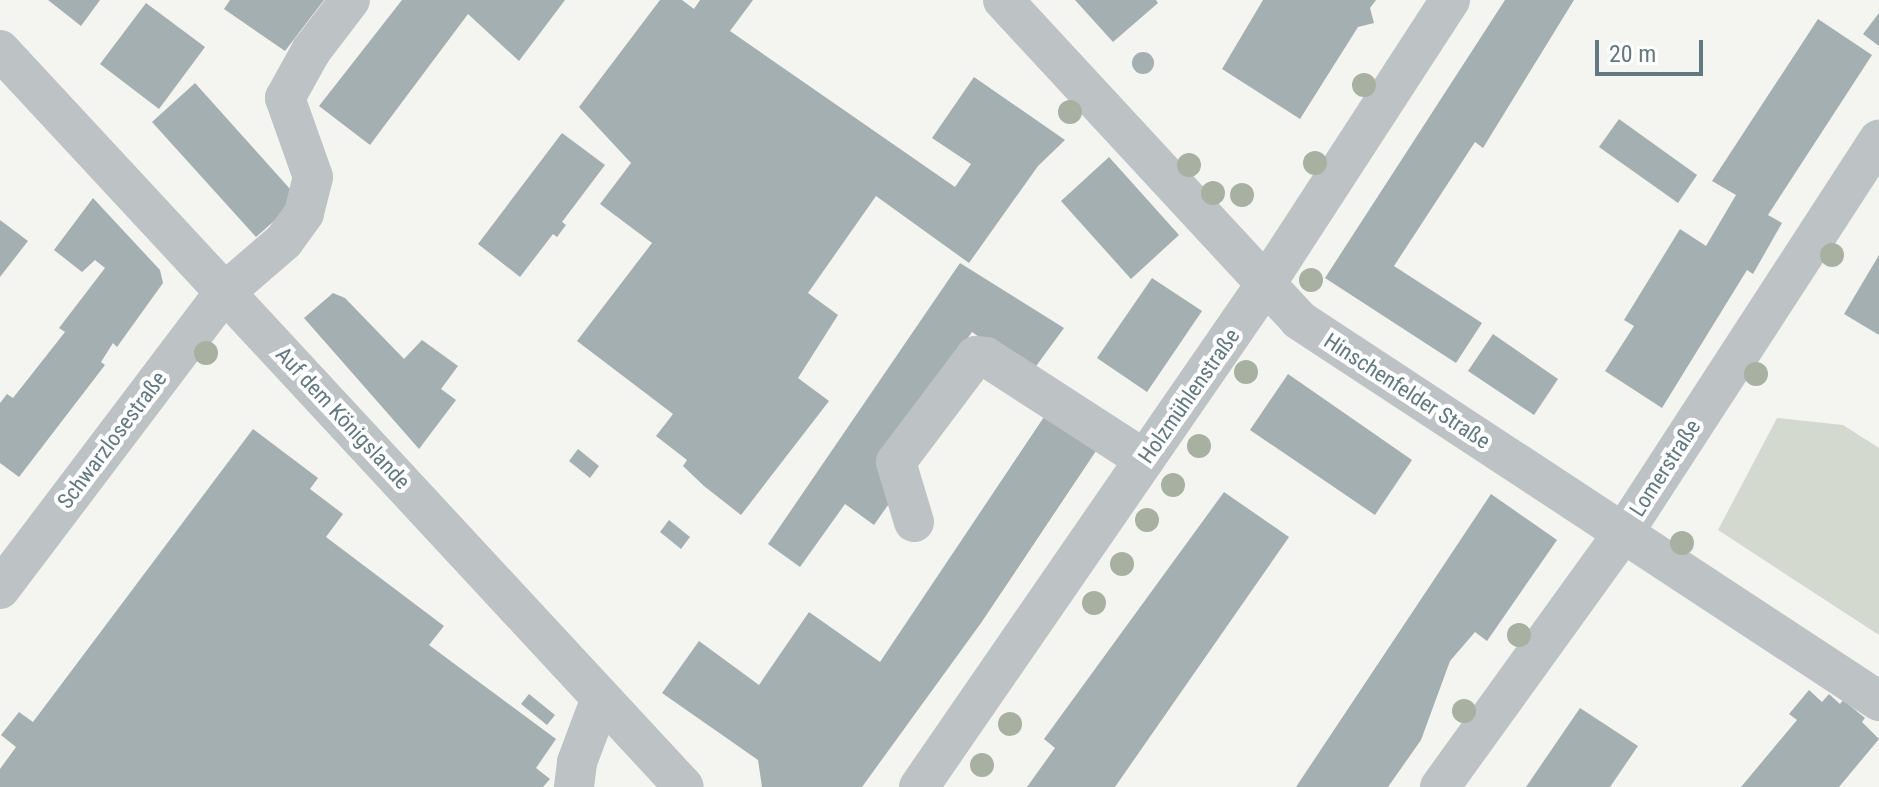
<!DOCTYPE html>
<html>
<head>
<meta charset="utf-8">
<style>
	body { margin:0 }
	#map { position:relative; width:1879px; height:787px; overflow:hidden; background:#f4f4f0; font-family:"Roboto Condensed",sans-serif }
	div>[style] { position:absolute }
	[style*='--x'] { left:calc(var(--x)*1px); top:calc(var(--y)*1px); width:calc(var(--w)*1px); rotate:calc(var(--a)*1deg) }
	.green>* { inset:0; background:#d4d9cf }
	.building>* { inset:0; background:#a4afb2 }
	.round { border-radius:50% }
	.minor>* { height:40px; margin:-20px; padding:0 20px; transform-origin:20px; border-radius:20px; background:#bdc2c5 }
	.trees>* { width:24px; height:24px; margin:-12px; border-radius:50%; background:#a8b0a2 }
	span { translate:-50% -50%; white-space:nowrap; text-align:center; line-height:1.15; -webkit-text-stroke:8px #fff; paint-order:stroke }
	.street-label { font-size:22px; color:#637982 }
	.scale { position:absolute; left:1595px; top:40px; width:108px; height:36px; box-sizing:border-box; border:4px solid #637982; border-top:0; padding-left:10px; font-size:24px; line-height:28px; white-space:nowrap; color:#637982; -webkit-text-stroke:6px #fff; paint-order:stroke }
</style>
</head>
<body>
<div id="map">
	<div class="green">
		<i style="clip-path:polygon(1777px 418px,1843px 425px,1879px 448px,1879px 635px,1718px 530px)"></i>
	</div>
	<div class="building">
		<i style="clip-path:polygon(48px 0,100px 0,81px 26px)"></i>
		<i style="clip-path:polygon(230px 0,324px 0,285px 51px,224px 9px)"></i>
		<i style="clip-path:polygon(402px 0,565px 0,519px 61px,468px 14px,370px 145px,319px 106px)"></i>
		<i style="clip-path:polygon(660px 0,682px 0,694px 9px,700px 0,753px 0,730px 31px,955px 187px,971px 164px,932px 138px,974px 77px,1065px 140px,1038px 166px,969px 263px,876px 196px,808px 293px,838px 315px,798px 378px,829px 401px,741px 515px,704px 486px,683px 466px,687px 460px,656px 436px,673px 414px,577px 341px,652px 243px,600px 204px,631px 163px,579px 107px)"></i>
		<i style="clip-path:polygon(1075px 0,1156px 0,1158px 3px,1113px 42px)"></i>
		<i style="clip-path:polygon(1263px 0,1376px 0,1370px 8px,1374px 23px,1358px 27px,1300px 119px,1222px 69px)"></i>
		<i style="clip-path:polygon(1505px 0,1574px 0,1483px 148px,1475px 142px,1394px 266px,1482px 323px,1456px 363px,1325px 278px)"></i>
		<i style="clip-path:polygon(146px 3px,205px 47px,159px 109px,100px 64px)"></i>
		<i style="clip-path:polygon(1879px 13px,1879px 46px,1863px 34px)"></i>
		<i style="clip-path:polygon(1818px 19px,1872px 55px,1768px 215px,1782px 223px,1753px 274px,1747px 270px,1662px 408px,1605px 371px,1634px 326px,1624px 320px,1680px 229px,1706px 246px,1736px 195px,1712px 181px)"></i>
		<i class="round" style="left:1132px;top:52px;width:22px;height:22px"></i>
		<i style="clip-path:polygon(195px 83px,299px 199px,256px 237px,152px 122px)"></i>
		<i style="clip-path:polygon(1619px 119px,1697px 175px,1678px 203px,1599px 147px)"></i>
		<i style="clip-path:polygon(562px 133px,605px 165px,562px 222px,566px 225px,557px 237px,553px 234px,520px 277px,478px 244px)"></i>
		<i style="clip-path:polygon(1109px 157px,1179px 235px,1131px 279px,1061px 201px)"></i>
		<i style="clip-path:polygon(93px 198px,160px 270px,163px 283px,117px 347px,113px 343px,101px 362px,105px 365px,19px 477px,0 463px,0 403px,7px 394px,13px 398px,65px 332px,59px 328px,105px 268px,95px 260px,82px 272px,54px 250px)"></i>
		<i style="clip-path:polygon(0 220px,28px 241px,0 277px)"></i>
		<i style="clip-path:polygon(1879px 255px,1879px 335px,1844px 314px)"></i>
		<i style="clip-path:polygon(960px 263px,1064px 328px,1031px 373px,972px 332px,883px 459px,900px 488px,874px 525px,845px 504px,800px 567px,768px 544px)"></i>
		<i style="clip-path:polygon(1152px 278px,1202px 311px,1147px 392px,1097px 358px)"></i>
		<i style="clip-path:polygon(333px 293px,345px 298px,404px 359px,422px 340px,458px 366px,441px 389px,456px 400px,419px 449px,304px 318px)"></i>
		<i style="clip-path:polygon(1493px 334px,1558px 379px,1534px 415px,1468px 371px)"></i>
		<i style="clip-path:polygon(1288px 374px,1412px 460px,1375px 515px,1250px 430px)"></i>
		<i style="clip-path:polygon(1050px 408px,1102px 442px,981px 623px,862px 787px,762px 787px,758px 760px,662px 693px,699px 641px,759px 685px,809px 612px,880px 662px)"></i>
		<i style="clip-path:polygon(253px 429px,318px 478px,310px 489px,343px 514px,326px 537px,444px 626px,429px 645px,556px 739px,536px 768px,550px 779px,543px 787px,0 787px,0 769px,16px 747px,1px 735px,19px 712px,33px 722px)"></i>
		<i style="clip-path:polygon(578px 449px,599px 466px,590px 478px,569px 461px)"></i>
		<i style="clip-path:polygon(1224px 492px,1289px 537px,1115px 787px,1027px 787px,1055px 748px,1044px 739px)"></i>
		<i style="clip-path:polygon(1491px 494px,1557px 540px,1487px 641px,1475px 632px,1450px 661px,1421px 740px,1388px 787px,1296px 787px)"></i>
		<i style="clip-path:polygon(669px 520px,690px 537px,681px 549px,660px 532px)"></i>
		<i style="clip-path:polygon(1809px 690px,1822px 702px,1829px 694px,1840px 704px,1843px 700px,1865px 718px,1862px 722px,1879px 739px,1839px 787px,1741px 787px,1797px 720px,1789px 714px)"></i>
		<i style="clip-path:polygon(529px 694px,555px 715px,547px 725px,521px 704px)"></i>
		<i style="clip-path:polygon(1580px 708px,1638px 746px,1610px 787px,1526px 787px)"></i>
	</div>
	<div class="minor">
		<i style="--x:1003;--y:0;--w:436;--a:47.2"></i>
		<i style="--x:1299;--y:320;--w:694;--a:33.3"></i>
		<i style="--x:0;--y:50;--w:1005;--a:47.14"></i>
		<i style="--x:914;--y:522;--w:63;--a:-106.7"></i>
		<i style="--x:896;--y:462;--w:133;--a:-53"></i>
		<i style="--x:976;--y:356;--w:10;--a:6"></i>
		<i style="--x:986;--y:357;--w:189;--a:32.9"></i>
		<i style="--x:0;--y:589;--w:373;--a:-52.9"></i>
		<i style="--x:225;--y:292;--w:78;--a:-40.8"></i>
		<i style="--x:284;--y:241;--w:34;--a:-54"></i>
		<i style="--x:304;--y:213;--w:37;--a:-76"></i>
		<i style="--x:313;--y:177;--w:84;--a:-109.5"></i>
		<i style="--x:285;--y:98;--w:54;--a:-61"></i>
		<i style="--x:311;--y:51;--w:64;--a:-52.6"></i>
		<i style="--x:574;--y:787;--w:25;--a:-83"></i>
		<i style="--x:577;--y:762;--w:68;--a:-69.4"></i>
		<i style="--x:919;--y:787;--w:613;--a:-55.43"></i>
		<i style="--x:1267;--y:282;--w:336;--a:-57"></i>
		<i style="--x:1440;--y:787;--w:314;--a:-54.2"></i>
		<i style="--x:1624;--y:532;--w:468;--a:-57"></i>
	</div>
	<div class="trees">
		<i style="left:1364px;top:85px"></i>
		<i style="left:1070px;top:112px"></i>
		<i style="left:1315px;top:163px"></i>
		<i style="left:1189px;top:165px"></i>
		<i style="left:1213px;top:193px"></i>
		<i style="left:1242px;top:195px"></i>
		<i style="left:1832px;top:255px"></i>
		<i style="left:1311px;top:280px"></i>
		<i style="left:206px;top:353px"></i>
		<i style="left:1246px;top:372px"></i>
		<i style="left:1756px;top:374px"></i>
		<i style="left:1199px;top:446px"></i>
		<i style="left:1173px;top:485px"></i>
		<i style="left:1147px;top:520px"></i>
		<i style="left:1682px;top:543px"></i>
		<i style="left:1122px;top:564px"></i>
		<i style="left:1094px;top:603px"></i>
		<i style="left:1519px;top:635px"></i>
		<i style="left:1464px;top:711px"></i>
		<i style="left:1010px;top:724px"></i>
		<i style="left:982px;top:765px"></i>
	</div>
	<div class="street-label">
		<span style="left:1407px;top:391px;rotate:33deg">Hinschenfelder Straße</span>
		<span style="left:1189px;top:396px;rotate:-55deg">Holzmühlenstraße</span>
		<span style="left:343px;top:418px;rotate:47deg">Auf dem Königslande</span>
		<span style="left:112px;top:440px;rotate:-53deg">Schwarzlosestraße</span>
		<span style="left:1665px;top:468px;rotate:-57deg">Lomerstraße</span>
	</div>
	<div class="scale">20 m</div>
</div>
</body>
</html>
